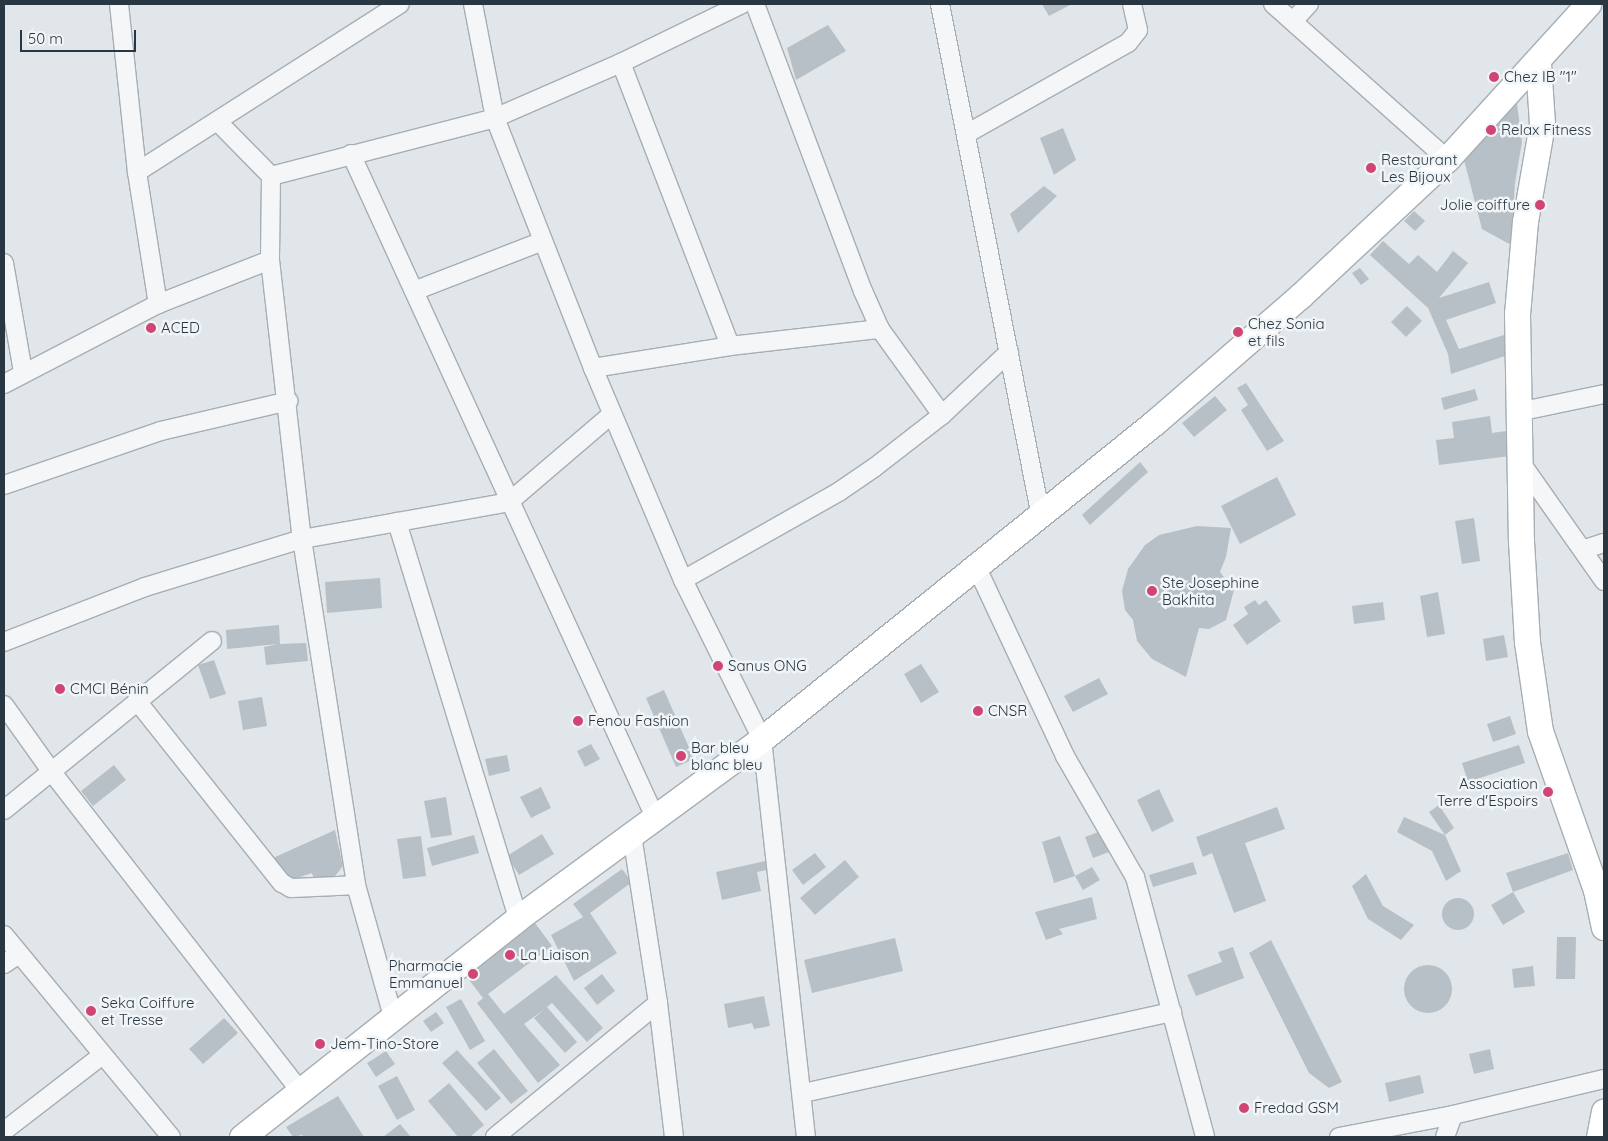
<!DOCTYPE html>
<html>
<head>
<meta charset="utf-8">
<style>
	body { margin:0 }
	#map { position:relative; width:1608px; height:1141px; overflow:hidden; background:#e1e6ea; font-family:Quicksand,sans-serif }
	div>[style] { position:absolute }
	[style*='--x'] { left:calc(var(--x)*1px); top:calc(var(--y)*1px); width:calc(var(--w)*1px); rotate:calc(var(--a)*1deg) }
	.building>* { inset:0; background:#b8c0c7 }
	.round { border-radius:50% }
	.roads { filter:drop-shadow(1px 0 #a6aeb4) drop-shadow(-1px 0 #a6aeb4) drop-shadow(0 1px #a6aeb4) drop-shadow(0 -1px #a6aeb4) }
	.street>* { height:18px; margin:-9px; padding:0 9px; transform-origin:9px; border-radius:9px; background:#f4f6f8 }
	.secondary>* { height:25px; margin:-12.5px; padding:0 12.5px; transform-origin:12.5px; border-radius:12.5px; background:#fff }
	.dots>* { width:14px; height:14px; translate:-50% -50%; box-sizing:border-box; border:2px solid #f1f5f7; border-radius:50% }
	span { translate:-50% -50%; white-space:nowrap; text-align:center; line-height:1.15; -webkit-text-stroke:5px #f1f5f7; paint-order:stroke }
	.poi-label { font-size:15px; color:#293742 }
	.left { translate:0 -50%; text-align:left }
	.right { translate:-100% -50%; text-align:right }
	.frame { position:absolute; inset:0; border:5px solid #293742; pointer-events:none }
	.scale { position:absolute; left:20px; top:30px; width:116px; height:22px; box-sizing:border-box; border:2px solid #293742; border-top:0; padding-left:6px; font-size:15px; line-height:18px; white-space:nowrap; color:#293742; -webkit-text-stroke:4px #f1f5f7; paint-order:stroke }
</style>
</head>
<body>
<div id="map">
	<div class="building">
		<i style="clip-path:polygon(1042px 4px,1072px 4px,1049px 16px)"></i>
		<i style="clip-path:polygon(828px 25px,846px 51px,796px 80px,787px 48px)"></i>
		<i style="clip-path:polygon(1516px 96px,1522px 142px,1515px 183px,1511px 245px,1482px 229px,1464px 160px)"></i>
		<i style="clip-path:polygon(1063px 128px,1076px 160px,1054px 175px,1040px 138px)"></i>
		<i style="clip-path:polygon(1044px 186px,1057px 196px,1018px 233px,1010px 214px)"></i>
		<i style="clip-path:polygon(1414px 211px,1425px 221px,1415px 231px,1404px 221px)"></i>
		<i style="clip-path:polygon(1383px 241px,1409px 264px,1418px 255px,1437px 272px,1453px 251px,1468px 263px,1439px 298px,1489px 282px,1496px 303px,1446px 320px,1459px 349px,1504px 335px,1511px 354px,1451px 374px,1448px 354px,1428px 308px,1370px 255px)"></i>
		<i style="clip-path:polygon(1360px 268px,1369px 279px,1361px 285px,1352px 273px)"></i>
		<i style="clip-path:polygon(1407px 306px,1422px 321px,1406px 337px,1391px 322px)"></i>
		<i style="clip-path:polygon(1246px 383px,1284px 441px,1267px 451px,1241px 410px,1248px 405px,1237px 388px)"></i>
		<i style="clip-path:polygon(1475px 389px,1478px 400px,1444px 410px,1441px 398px)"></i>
		<i style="clip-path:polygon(1215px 396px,1227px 410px,1194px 437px,1182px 423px)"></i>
		<i style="clip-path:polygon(1490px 416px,1492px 433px,1506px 431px,1510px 456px,1439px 465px,1436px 440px,1454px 438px,1452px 422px)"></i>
		<i style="clip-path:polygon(1140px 462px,1148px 472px,1090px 525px,1082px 515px)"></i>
		<i style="clip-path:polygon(1277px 477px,1296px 515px,1240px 544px,1221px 506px)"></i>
		<i style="clip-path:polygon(1474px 518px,1480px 561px,1462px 564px,1455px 521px)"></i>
		<i style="clip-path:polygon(1197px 526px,1231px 528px,1226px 557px,1220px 572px,1234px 590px,1226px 620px,1209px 629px,1199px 628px,1186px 677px,1152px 659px,1137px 641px,1133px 620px,1125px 610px,1122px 591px,1128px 569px,1145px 545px,1159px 535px)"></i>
		<i style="clip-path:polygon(380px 578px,382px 608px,327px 613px,325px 582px)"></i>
		<i style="clip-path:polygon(1438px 592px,1445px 634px,1427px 637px,1420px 596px)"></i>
		<i style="clip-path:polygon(1255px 600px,1259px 605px,1266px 600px,1281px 621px,1247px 645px,1233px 625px,1248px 614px,1244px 607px)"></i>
		<i style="clip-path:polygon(1383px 602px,1385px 620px,1354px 624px,1352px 606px)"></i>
		<i style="clip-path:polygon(279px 625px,280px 644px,306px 643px,308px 661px,266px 665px,264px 647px,278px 644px,227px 649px,226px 630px)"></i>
		<i style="clip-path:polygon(1504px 635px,1508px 657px,1486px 661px,1483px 639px)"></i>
		<i style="clip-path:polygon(214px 660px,226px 694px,210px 699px,198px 665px)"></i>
		<i style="clip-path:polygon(921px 664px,939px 692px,921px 703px,904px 674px)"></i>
		<i style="clip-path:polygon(1099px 678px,1108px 694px,1073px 712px,1064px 696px)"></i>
		<i style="clip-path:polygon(664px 690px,694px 759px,676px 767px,646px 698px)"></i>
		<i style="clip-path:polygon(262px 697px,267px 726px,243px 730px,238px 701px)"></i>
		<i style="clip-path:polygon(1510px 716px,1516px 734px,1493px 742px,1487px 724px)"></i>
		<i style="clip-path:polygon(591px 744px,600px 759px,585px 767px,577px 751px)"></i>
		<i style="clip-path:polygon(1519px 745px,1525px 763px,1468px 782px,1462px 763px)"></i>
		<i style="clip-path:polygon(507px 755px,510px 771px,489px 776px,485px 759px)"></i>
		<i style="clip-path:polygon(114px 765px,126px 780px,93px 806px,81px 791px)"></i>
		<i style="clip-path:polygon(541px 787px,551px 808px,531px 818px,520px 797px)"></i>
		<i style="clip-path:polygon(1159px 789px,1174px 821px,1152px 832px,1137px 800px)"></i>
		<i style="clip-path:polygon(446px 797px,452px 835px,431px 838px,424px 801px)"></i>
		<i style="clip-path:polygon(1439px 805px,1454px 828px,1445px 835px,1429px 812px)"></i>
		<i style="clip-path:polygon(1277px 807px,1285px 829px,1245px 843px,1266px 901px,1234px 913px,1212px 853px,1203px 857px,1196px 837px)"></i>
		<i style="clip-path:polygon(1404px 817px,1445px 835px,1461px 871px,1446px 881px,1432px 851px,1397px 832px)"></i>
		<i style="clip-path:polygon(335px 830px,343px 866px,335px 876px,314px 880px,312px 873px,288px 881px,273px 858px)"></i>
		<i style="clip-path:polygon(1101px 831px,1109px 852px,1093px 858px,1085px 837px)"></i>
		<i style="clip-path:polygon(542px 834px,554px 854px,519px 875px,507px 856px)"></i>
		<i style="clip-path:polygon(474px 835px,479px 853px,432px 866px,427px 848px)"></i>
		<i style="clip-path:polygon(421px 836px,426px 876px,403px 879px,397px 839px)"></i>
		<i style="clip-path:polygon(1060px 836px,1075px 876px,1054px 883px,1042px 842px)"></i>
		<i style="clip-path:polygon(815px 853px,826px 867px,803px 885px,792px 870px)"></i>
		<i style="clip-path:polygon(1568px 853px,1573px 870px,1513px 892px,1525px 912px,1503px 925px,1491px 905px,1513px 892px,1506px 873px)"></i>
		<i style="clip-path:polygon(770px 860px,772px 869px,757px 872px,761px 891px,722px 900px,716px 872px)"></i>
		<i style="clip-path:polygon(845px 860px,859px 877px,815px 915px,800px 898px)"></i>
		<i style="clip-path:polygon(1193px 862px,1197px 874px,1153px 887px,1149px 875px)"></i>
		<i style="clip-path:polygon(1092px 867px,1100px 880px,1083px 890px,1075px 876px)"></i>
		<i style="clip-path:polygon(622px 869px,632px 882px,590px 913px,617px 953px,574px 981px,551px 935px,583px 917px,573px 904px)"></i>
		<i style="clip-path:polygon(1366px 874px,1383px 906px,1414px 925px,1401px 940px,1368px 919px,1352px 886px)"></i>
		<i style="clip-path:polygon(1092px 897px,1097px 919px,1059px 929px,1063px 934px,1046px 940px,1035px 912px)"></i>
		<i class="round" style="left:1442px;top:898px;width:32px;height:32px"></i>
		<i style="clip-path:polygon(535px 923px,552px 946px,488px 994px,504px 1014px,556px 975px,603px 1028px,587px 1042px,552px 1003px,547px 1007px,577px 1042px,565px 1053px,534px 1018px,545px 1009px,524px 1024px,560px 1065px,538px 1083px,477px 1003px,483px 998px,466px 976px)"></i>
		<i style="clip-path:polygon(1557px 937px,1576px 937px,1575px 979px,1556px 979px)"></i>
		<i style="clip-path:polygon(895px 938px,903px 971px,812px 993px,804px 960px)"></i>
		<i style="clip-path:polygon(1271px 940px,1342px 1082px,1329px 1088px,1309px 1073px,1249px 953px)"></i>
		<i style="clip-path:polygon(1233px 947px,1244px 978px,1196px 996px,1187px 975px,1222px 962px,1218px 952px)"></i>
		<i class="round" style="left:1404px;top:965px;width:48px;height:48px"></i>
		<i style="clip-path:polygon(1533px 966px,1535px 986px,1514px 988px,1512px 969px)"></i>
		<i style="clip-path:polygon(602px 974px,615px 991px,597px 1005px,584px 988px)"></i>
		<i style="clip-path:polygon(764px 996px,770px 1026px,754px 1029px,752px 1023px,728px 1028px,724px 1004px)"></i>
		<i style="clip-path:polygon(461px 999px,485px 1041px,470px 1050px,446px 1007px)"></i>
		<i style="clip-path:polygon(436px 1012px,444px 1023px,431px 1032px,423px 1021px)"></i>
		<i style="clip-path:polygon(224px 1018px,238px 1033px,203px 1064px,189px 1049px)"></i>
		<i style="clip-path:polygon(494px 1049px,528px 1091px,511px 1104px,477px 1063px)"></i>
		<i style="clip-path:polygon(1490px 1049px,1494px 1069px,1474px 1074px,1469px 1054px)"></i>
		<i style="clip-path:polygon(457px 1050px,501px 1098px,486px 1111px,442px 1063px)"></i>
		<i style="clip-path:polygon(386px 1051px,395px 1064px,376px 1077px,367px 1063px)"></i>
		<i style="clip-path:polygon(1420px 1075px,1424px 1093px,1389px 1102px,1385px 1083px)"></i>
		<i style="clip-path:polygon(397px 1076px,415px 1110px,397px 1120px,378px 1086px)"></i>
		<i style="clip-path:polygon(449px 1083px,484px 1125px,470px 1137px,458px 1137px,428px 1101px)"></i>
		<i style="clip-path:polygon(338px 1096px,364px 1137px,304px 1137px,302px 1135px,293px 1137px,286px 1127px)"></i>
		<i style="clip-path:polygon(400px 1124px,411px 1137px,383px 1137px)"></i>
	</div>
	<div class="roads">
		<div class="street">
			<i style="--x:119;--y:4;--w:169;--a:83.9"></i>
			<i style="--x:137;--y:172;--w:134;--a:81"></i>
			<i style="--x:473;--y:4;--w:116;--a:79.1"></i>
			<i style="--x:495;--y:118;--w:269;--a:68.6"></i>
			<i style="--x:593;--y:368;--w:230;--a:67"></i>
			<i style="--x:683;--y:580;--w:178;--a:63.6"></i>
			<i style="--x:762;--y:739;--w:400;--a:83.7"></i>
			<i style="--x:755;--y:4;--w:307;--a:69.4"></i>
			<i style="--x:863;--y:291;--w:42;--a:65.9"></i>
			<i style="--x:880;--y:329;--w:106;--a:54.2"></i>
			<i style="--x:940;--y:4;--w:523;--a:78.86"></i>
			<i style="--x:1273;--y:4;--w:233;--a:41.7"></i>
			<i style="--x:1294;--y:20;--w:22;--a:-47"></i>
			<i style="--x:621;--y:63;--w:303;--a:68.9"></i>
			<i style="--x:217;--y:121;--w:77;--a:45.5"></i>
			<i style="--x:271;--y:176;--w:231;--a:-14.5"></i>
			<i style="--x:495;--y:118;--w:137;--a:-23.6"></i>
			<i style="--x:621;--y:63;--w:135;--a:-26"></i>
			<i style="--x:968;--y:133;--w:184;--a:-29.4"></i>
			<i style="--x:1128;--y:43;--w:16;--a:-52"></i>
			<i style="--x:1138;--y:30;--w:27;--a:-103"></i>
			<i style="--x:351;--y:154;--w:729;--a:65.37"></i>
			<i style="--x:137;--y:172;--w:312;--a:-32.6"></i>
			<i style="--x:271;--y:176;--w:84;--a:90.7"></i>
			<i style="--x:270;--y:260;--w:281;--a:83.5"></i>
			<i style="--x:302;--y:539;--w:350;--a:81.1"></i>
			<i style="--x:356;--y:885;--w:137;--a:74.3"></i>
			<i style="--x:4;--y:263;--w:111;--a:80.1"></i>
			<i style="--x:414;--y:291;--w:138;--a:-21.2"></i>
			<i style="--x:593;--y:368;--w:139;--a:-9.1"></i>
			<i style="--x:730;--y:346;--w:151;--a:-6.5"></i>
			<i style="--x:4;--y:384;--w:174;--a:-27.5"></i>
			<i style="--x:158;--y:304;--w:120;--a:-21.4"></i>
			<i style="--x:1518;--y:412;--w:88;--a:-11.8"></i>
			<i style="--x:1519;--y:460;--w:148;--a:54.9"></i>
			<i style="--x:4;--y:485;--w:166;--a:-19"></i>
			<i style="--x:161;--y:431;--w:131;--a:-13.2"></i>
			<i style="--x:397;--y:522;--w:414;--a:73"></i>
			<i style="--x:1585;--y:549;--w:20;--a:-18"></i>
			<i style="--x:977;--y:568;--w:208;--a:64.9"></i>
			<i style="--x:1065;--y:756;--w:140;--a:60"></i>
			<i style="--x:1135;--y:877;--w:269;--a:74.9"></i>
			<i style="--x:683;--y:580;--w:180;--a:-29.5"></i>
			<i style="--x:840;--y:491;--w:42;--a:-34.4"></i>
			<i style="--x:875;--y:467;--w:85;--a:-37.8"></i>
			<i style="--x:942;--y:415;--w:92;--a:-43.2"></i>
			<i style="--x:4;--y:642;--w:151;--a:-21.3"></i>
			<i style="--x:145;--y:587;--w:164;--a:-17"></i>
			<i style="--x:302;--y:539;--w:210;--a:-10.1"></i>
			<i style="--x:509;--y:502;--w:135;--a:-40.5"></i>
			<i style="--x:137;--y:701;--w:233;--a:51.5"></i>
			<i style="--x:282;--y:883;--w:10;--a:29"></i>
			<i style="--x:291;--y:888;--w:65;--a:-2.6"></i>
			<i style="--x:4;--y:705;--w:81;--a:54.5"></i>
			<i style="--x:51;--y:771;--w:405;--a:52.1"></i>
			<i style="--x:4;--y:810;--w:268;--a:-39.1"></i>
			<i style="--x:632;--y:835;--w:170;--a:81.2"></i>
			<i style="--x:658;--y:1003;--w:135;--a:83.2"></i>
			<i style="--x:4;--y:935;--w:262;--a:50.4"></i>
			<i style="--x:4;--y:964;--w:18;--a:-34"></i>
			<i style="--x:803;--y:1093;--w:378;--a:-12.4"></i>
			<i style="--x:4;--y:1131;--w:123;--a:-37.7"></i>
			<i style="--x:495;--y:1137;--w:211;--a:-39.4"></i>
			<i style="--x:1339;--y:1137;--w:116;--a:-10.9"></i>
			<i style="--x:1453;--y:1115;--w:155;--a:-13.4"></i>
			<i style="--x:1445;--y:1137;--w:23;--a:-70"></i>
		</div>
		<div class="secondary">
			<i style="--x:1538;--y:63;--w:61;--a:86.2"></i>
			<i style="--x:1542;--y:124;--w:98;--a:99.9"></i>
			<i style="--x:1525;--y:221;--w:93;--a:94.9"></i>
			<i style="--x:1517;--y:314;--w:227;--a:89"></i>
			<i style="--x:1521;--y:541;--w:101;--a:86.6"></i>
			<i style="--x:1527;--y:642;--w:90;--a:81.7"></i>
			<i style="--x:1540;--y:731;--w:169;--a:70.6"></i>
			<i style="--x:1596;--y:890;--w:38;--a:78"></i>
			<i style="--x:242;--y:1137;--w:352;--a:-38.4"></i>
			<i style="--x:518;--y:918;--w:303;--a:-36.3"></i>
			<i style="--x:762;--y:739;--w:505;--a:-38.89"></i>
			<i style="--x:1155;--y:422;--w:192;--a:-41"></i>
			<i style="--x:1300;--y:296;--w:201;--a:-43"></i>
			<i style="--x:1447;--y:159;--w:210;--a:-47.7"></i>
			<i style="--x:1599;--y:1137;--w:26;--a:-79"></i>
		</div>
	</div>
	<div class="dots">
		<i style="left:1494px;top:77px;background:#d04574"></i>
		<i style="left:1491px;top:130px;background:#d04574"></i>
		<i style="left:1371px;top:168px;background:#d04574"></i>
		<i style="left:1540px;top:205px;background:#d04574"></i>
		<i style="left:151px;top:328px;background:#d04574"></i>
		<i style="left:1238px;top:332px;background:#d04574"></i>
		<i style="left:1152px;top:591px;background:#d04574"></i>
		<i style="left:718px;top:666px;background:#d04574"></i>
		<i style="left:60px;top:689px;background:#d04574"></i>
		<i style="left:978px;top:711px;background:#d04574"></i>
		<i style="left:578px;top:721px;background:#d04574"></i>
		<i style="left:681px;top:756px;background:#d04574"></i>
		<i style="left:1548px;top:792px;background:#d04574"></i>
		<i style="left:510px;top:955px;background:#d04574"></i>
		<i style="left:473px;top:974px;background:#d04574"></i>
		<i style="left:91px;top:1011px;background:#d04574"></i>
		<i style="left:320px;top:1044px;background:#d04574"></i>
		<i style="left:1244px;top:1108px;background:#d04574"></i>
	</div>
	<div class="poi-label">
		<span class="left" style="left:1504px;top:77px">Chez IB "1"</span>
		<span class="left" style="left:1501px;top:130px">Relax Fitness</span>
		<span class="left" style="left:1381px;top:168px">Restaurant<br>Les Bijoux</span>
		<span class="right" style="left:1530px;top:205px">Jolie coiffure</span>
		<span class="left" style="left:1248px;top:332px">Chez Sonia<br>et fils</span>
		<span class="left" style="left:161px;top:328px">ACED</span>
		<span class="left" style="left:1162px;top:591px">Ste Josephine<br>Bakhita</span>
		<span class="left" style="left:728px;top:666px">Sanus ONG</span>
		<span class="left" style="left:70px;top:689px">CMCI Bénin</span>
		<span class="left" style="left:988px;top:711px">CNSR</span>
		<span class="left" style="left:588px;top:721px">Fenou Fashion</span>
		<span class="left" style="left:691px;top:756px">Bar bleu<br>blanc bleu</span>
		<span class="right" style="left:1538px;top:792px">Association<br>Terre d'Espoirs</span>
		<span class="left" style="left:520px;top:955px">La Liaison</span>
		<span class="right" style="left:463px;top:974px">Pharmacie<br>Emmanuel</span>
		<span class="left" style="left:101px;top:1011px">Seka Coiffure<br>et Tresse</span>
		<span class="left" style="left:330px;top:1044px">Jem-Tino-Store</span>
		<span class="left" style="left:1254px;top:1108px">Fredad GSM</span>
	</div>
	<div class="frame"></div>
	<div class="scale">50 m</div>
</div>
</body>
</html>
